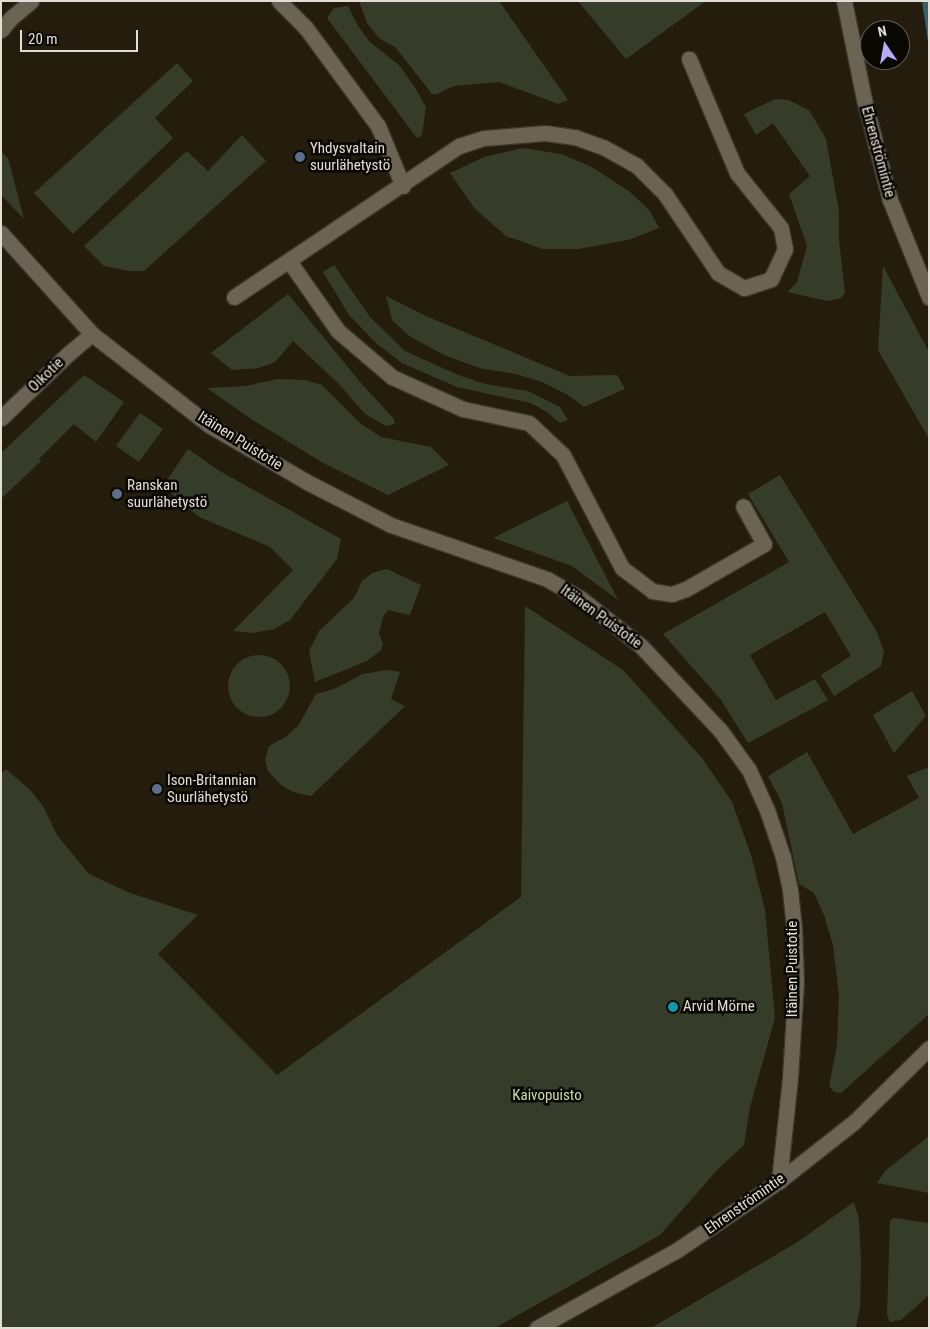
<!DOCTYPE html>
<html>
<head>
<meta charset="utf-8">
<style>
	body { margin:0 }
	#map { position:relative; width:930px; height:1329px; overflow:hidden; background:#241d0e; font-family:"Roboto Condensed",sans-serif }
	div>[style] { position:absolute }
	[style*='--x'] { left:calc(var(--x)*1px); top:calc(var(--y)*1px); width:calc(var(--w)*1px); rotate:calc(var(--a)*1deg) }
	.green>* { inset:0; background:#363c2a }
	.round { border-radius:50% }
	.water>* { inset:0; background:#3b5f69 }
	.roads { filter:drop-shadow(1px 0 #3c362f) drop-shadow(-1px 0 #3c362f) drop-shadow(0 1px #3c362f) drop-shadow(0 -1px #3c362f) }
	.lane>* { height:15px; margin:-7.5px; padding:0 7.5px; transform-origin:7.5px; border-radius:7.5px; background:#6b6353 }
	.street>* { height:15px; margin:-7.5px; padding:0 7.5px; transform-origin:7.5px; border-radius:7.5px; background:#6b6353 }
	.dots>* { width:14px; height:14px; translate:-50% -50%; box-sizing:border-box; border:2px solid #0a0803; border-radius:50% }
	span { translate:-50% -50%; white-space:nowrap; text-align:center; line-height:1.15; -webkit-text-stroke:5px #0a0803; paint-order:stroke }
	.poi-label { font-size:15px; color:#e3ded5 }
	.left { translate:0 -50%; text-align:left }
	.street-label { font-size:15px; color:#e3ded5 }
	.park-label { font-size:15px; color:#cddea8 }
	.frame { position:absolute; inset:0; border:2px solid #e3ded5; pointer-events:none }
	.north { position:absolute; left:860px; top:20px; width:50px; height:50px; box-sizing:border-box; background:#0a0803; border:1px solid #615e57; border-radius:50%; rotate:348deg; font-size:14px; font-weight:700; line-height:20px; text-align:center; color:#e3ded5 }
	.north::after { content:''; display:block; margin:auto; width:18px; height:22px; background:#b6acf8; clip-path:polygon(50% 0,100% 100%,50% 72%,0 100%) }
	.scale { position:absolute; left:20px; top:30px; width:118px; height:22px; box-sizing:border-box; border:2px solid #e3ded5; border-top:0; padding-left:6px; font-size:15px; line-height:18px; white-space:nowrap; color:#e3ded5; -webkit-text-stroke:4px #0a0803; paint-order:stroke }
</style>
</head>
<body>
<div id="map">
	<div class="green">
		<i style="clip-path:polygon(359px 1px,499px 1px,568px 100px,558px 104px,499px 82px,454px 86px,437px 94px,432px 94px,396px 48px,379px 38px,367px 23px)"></i>
		<i style="clip-path:polygon(578px 1px,706px 1px,626px 59px)"></i>
		<i style="clip-path:polygon(348px 6px,358px 26px,370px 42px,400px 66px,416px 89px,426px 107px,422px 135px,417px 138px,327px 18px,334px 8px)"></i>
		<i style="clip-path:polygon(177px 63px,193px 81px,155px 118px,173px 138px,73px 234px,34px 193px)"></i>
		<i style="clip-path:polygon(775px 99px,788px 100px,809px 110px,826px 139px,839px 211px,839px 240px,845px 293px,841px 298px,827px 301px,788px 292px,797px 282px,807px 246px,789px 194px,810px 176px,773px 123px,756px 135px,744px 114px)"></i>
		<i style="clip-path:polygon(242px 135px,266px 161px,144px 271px,129px 271px,104px 266px,84px 246px,187px 151px,208px 171px)"></i>
		<i style="clip-path:polygon(523px 148px,561px 154px,592px 167px,630px 192px,650px 211px,659px 228px,628px 240px,578px 249px,543px 249px,506px 236px,475px 209px,450px 173px,484px 157px)"></i>
		<i style="clip-path:polygon(1px 151px,8px 158px,24px 219px,1px 195px)"></i>
		<i style="clip-path:polygon(334px 265px,370px 317px,405px 351px,458px 375px,485px 384px,528px 391px,560px 407px,568px 420px,560px 423px,547px 412px,531px 403px,457px 387px,402px 363px,377px 344px,349px 315px,323px 272px)"></i>
		<i style="clip-path:polygon(883px 266px,929px 352px,929px 439px,878px 350px)"></i>
		<i style="clip-path:polygon(288px 294px,361px 383px,394px 419px,395px 424px,386px 426px,365px 414px,339px 384px,293px 341px,275px 362px,259px 368px,232px 370px,211px 353px)"></i>
		<i style="clip-path:polygon(386px 296px,426px 316px,570px 376px,617px 375px,625px 389px,584px 407px,568px 395px,542px 382px,516px 374px,483px 369px,444px 355px,409px 336px,392px 320px)"></i>
		<i style="clip-path:polygon(84px 375px,124px 402px,96px 442px,74px 424px,39px 459px,41px 461px,1px 499px,1px 453px)"></i>
		<i style="clip-path:polygon(278px 379px,305px 380px,322px 385px,360px 423px,381px 437px,431px 447px,449px 465px,388px 495px,325px 464px,251px 419px,207px 388px,245px 386px)"></i>
		<i style="clip-path:polygon(140px 413px,163px 429px,139px 462px,116px 446px)"></i>
		<i style="clip-path:polygon(188px 449px,218px 470px,341px 539px,337px 559px,290px 620px,274px 629px,252px 633px,233px 631px,293px 570px,270px 547px,199px 517px,163px 486px)"></i>
		<i style="clip-path:polygon(780px 475px,877px 632px,884px 652px,881px 666px,834px 696px,821px 675px,851px 656px,825px 612px,750px 655px,776px 700px,815px 679px,828px 700px,748px 743px,721px 700px,663px 634px,789px 562px,748px 494px)"></i>
		<i style="clip-path:polygon(567px 501px,618px 600px,572px 566px,493px 538px)"></i>
		<i style="clip-path:polygon(387px 569px,421px 585px,410px 615px,388px 610px,383px 617px,379px 633px,383px 645px,381px 650px,367px 661px,315px 682px,309px 651px,319px 631px,354px 598px,362px 581px,372px 573px)"></i>
		<i style="clip-path:polygon(525px 606px,623px 670px,702px 758px,732px 802px,751px 855px,765px 910px,775px 1018px,750px 1107px,744px 1145px,718px 1169px,660px 1235px,495px 1328px,1px 1328px,1px 774px,6px 769px,31px 791px,43px 806px,57px 835px,89px 874px,130px 893px,198px 915px,158px 954px,277px 1075px,521px 897px)"></i>
		<i class="round" style="left:228px;top:655px;width:62px;height:62px"></i>
		<i style="clip-path:polygon(386px 670px,400px 672px,391px 699px,405px 706px,311px 796px,293px 792px,282px 786px,268px 771px,265px 760px,269px 746px,284px 738px,298px 726px,316px 694px,334px 689px,363px 674px)"></i>
		<i style="clip-path:polygon(912px 691px,926px 716px,894px 753px,873px 715px)"></i>
		<i style="clip-path:polygon(807px 752px,853px 834px,919px 798px,907px 776px,929px 767px,929px 1014px,841px 1093px,834px 1092px,829px 1086px,837px 1045px,839px 995px,833px 945px,824px 915px,814px 893px,799px 884px,782px 803px,768px 776px)"></i>
		<i style="clip-path:polygon(929px 1136px,929px 1193px,877px 1183px,885px 1171px)"></i>
		<i style="clip-path:polygon(854px 1202px,859px 1219px,861px 1262px,860px 1307px,856px 1328px,651px 1328px,796px 1243px)"></i>
		<i style="clip-path:polygon(894px 1218px,929px 1223px,929px 1295px,901px 1320px,890px 1322px,887px 1315px,890px 1220px)"></i>
	</div>
	<div class="water">
		<i style="clip-path:polygon(922px 1px,929px 1px,929px 49px)"></i>
	</div>
	<div class="roads">
		<div class="lane">
			<i style="--x:279;--y:1;--w:38;--a:45"></i>
			<i style="--x:306;--y:28;--w:122;--a:53.7"></i>
			<i style="--x:378;--y:126;--w:65;--a:67.4"></i>
			<i style="--x:289;--y:261;--w:85;--a:55"></i>
			<i style="--x:338;--y:331;--w:71;--a:40.4"></i>
			<i style="--x:392;--y:377;--w:78;--a:24.3"></i>
			<i style="--x:463;--y:409;--w:67;--a:12"></i>
			<i style="--x:529;--y:423;--w:47;--a:43.3"></i>
			<i style="--x:563;--y:455;--w:127;--a:62.4"></i>
			<i style="--x:622;--y:568;--w:38;--a:37"></i>
			<i style="--x:652;--y:591;--w:20;--a:9"></i>
			<i style="--x:672;--y:594;--w:15;--a:-20"></i>
			<i style="--x:686;--y:589;--w:90;--a:-30"></i>
			<i style="--x:764;--y:544;--w:43;--a:-118.9"></i>
			<i style="--x:234;--y:297;--w:271;--a:-33.9"></i>
			<i style="--x:459;--y:146;--w:26;--a:-18"></i>
			<i style="--x:484;--y:138;--w:61;--a:-4.7"></i>
			<i style="--x:545;--y:133;--w:30;--a:8"></i>
			<i style="--x:575;--y:137;--w:30;--a:20"></i>
			<i style="--x:603;--y:147;--w:39;--a:29"></i>
			<i style="--x:637;--y:166;--w:40;--a:45"></i>
			<i style="--x:665;--y:194;--w:95;--a:56.1"></i>
			<i style="--x:718;--y:273;--w:30;--a:30"></i>
			<i style="--x:744;--y:288;--w:28;--a:-18"></i>
			<i style="--x:771;--y:279;--w:33;--a:-65"></i>
			<i style="--x:785;--y:249;--w:21;--a:-101"></i>
			<i style="--x:781;--y:228;--w:70;--a:-128.7"></i>
			<i style="--x:737;--y:173;--w:124;--a:-112.8"></i>
		</div>
		<div class="street">
			<i style="--x:844;--y:1;--w:100;--a:78.5"></i>
			<i style="--x:864;--y:99;--w:104;--a:75.6"></i>
			<i style="--x:890;--y:200;--w:105;--a:68.1"></i>
			<i style="--x:1;--y:30;--w:16;--a:-50"></i>
			<i style="--x:11;--y:18;--w:26;--a:-40"></i>
			<i style="--x:1;--y:233;--w:136;--a:48"></i>
			<i style="--x:92;--y:334;--w:148;--a:37.9"></i>
			<i style="--x:209;--y:425;--w:113;--a:30.2"></i>
			<i style="--x:307;--y:482;--w:94;--a:27.1"></i>
			<i style="--x:391;--y:525;--w:165;--a:19.1"></i>
			<i style="--x:547;--y:579;--w:38;--a:30"></i>
			<i style="--x:580;--y:598;--w:78;--a:38.2"></i>
			<i style="--x:641;--y:646;--w:115;--a:46.8"></i>
			<i style="--x:720;--y:730;--w:49;--a:54.1"></i>
			<i style="--x:749;--y:770;--w:44;--a:65.8"></i>
			<i style="--x:767;--y:810;--w:50;--a:71.2"></i>
			<i style="--x:783;--y:857;--w:34;--a:78"></i>
			<i style="--x:790;--y:890;--w:37;--a:84"></i>
			<i style="--x:794;--y:927;--w:55;--a:87.9"></i>
			<i style="--x:796;--y:982;--w:96;--a:93.6"></i>
			<i style="--x:790;--y:1078;--w:104;--a:96.1"></i>
			<i style="--x:1;--y:418;--w:93;--a:-43.7"></i>
			<i style="--x:68;--y:354;--w:31;--a:-40"></i>
			<i style="--x:537;--y:1328;--w:160;--a:-29.1"></i>
			<i style="--x:677;--y:1250;--w:123;--a:-34.1"></i>
			<i style="--x:779;--y:1181;--w:95;--a:-38.2"></i>
			<i style="--x:854;--y:1122;--w:105;--a:-44.6"></i>
		</div>
	</div>
	<div class="dots">
		<i style="left:300px;top:157px;background:#5c6f8a"></i>
		<i style="left:117px;top:494px;background:#5c6f8a"></i>
		<i style="left:157px;top:789px;background:#5c6f8a"></i>
		<i style="left:673px;top:1007px;background:#0f9aa8"></i>
	</div>
	<div class="poi-label">
		<span class="left" style="left:310px;top:157px">Yhdysvaltain<br>suurlähetystö</span>
		<span class="left" style="left:127px;top:494px">Ranskan<br>suurlähetystö</span>
		<span class="left" style="left:167px;top:789px">Ison-Britannian<br>Suurlähetystö</span>
		<span class="left" style="left:683px;top:1007px">Arvid Mörne</span>
	</div>
	<div class="street-label">
		<span style="left:878px;top:152px;rotate:75deg">Ehrenströmintie</span>
		<span style="left:46px;top:375px;rotate:-44deg">Oikotie</span>
		<span style="left:240px;top:441px;rotate:32deg">Itäinen Puistotie</span>
		<span style="left:601px;top:617px;rotate:36deg">Itäinen Puistotie</span>
		<span style="left:793px;top:969px;rotate:-90deg">Itäinen Puistotie</span>
		<span style="left:745px;top:1204px;rotate:-35deg">Ehrenströmintie</span>
	</div>
	<div class="park-label">
		<span style="left:547px;top:1096px">Kaivopuisto</span>
	</div>
	<div class="frame"></div>
	<div class="north">N</div>
	<div class="scale">20 m</div>
</div>
</body>
</html>
